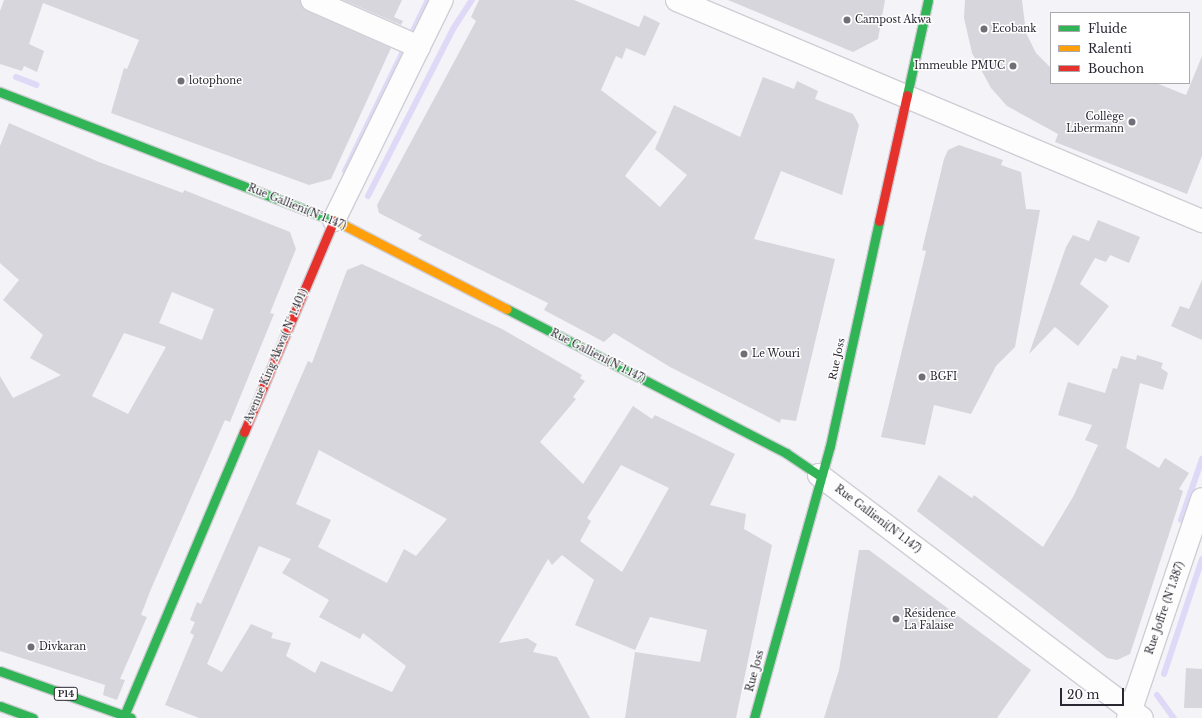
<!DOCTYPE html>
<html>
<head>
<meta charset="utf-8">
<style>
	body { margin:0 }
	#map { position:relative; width:1202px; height:718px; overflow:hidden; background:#f3f3f8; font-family:"Libre Baskerville",serif }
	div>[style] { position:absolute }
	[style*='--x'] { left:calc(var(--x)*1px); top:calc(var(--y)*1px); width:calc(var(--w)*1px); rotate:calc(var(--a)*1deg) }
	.stream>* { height:6px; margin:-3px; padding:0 3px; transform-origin:3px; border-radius:3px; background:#dfd9f7 }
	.building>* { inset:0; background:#d7d6dd }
	.roads { filter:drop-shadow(1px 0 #cfced5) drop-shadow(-1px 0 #cfced5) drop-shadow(0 1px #cfced5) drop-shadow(0 -1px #cfced5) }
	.street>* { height:22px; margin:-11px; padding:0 11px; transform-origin:11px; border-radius:11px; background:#fdfdfe }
	.fast>* { height:9px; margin:-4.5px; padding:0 4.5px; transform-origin:4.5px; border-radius:4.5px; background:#30b455 }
	.slow>* { height:9px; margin:-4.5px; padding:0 4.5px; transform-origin:4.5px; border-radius:4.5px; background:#ff9f0a }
	.jam>* { height:9px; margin:-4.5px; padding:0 4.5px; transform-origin:4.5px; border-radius:4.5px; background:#e5322d }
	.dots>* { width:11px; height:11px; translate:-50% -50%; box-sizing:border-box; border:2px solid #fff; border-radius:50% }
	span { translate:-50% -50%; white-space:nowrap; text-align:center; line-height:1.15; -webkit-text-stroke:3px #fff; paint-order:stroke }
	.shield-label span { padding:1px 3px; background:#fff; border:1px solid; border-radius:3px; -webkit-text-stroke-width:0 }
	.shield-label { font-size:9px; color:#2a2832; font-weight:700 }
	.poi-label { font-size:10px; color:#2a2832 }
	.left { translate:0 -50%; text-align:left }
	.right { translate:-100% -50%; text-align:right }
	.street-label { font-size:10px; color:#2a2832 }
	.legend { position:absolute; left:1050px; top:12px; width:140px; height:72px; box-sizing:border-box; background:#fff; border:1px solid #aaa9ad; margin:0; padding:5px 7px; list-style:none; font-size:12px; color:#2a2832 }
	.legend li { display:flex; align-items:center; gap:8px; height:20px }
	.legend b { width:20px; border:1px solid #aaa9ad }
	.scale { position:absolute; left:1060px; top:688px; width:64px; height:18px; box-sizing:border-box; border:2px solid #2a2832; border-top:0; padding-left:5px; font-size:12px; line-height:14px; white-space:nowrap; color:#2a2832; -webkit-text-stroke:3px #fff; paint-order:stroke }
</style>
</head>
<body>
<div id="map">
	<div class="stream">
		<i style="--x:16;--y:77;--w:22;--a:21"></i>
		<i style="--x:345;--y:171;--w:190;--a:-64.1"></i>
		<i style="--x:368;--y:196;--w:187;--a:-63"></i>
		<i style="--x:453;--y:29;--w:35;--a:-57"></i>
		<i style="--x:1181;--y:520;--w:65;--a:-71"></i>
		<i style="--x:1164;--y:674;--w:121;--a:-71.7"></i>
		<i style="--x:1157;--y:695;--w:29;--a:54"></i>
	</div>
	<div class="building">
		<i style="clip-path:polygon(4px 0,300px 0,307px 11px,391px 48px,331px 179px,309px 185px,111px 113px,124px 68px,127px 69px,139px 40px,43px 3px,29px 44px,44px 51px,37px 72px,24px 66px,22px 71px,0 64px,0 11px)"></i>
		<i style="clip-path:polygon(343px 0,402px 0,394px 17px,403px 21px,401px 25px)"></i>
		<i style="clip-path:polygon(479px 0,574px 0,639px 27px,644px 15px,660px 23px,645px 56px,626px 48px,622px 59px,616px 56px,601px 90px,657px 132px,625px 176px,660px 207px,687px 175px,655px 149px,674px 105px,740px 137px,763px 77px,794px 89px,797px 81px,818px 91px,815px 99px,853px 114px,859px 125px,842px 195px,781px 171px,754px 239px,835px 259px,796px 421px,781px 419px,780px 423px,670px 367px,614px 333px,604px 342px,544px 310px,548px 303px,418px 239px,422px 235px,379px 213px,377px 205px,476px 21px,471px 17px)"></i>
		<i style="clip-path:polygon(728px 0,885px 0,878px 39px,853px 52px)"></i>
		<i style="clip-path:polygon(965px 0,1022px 0,1026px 33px,1036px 53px,1051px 68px,1051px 83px,1156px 83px,1186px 95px,1202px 56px,1202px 156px,1187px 194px,1055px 142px,1058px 134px,1007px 106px,991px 88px,972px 53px,964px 18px)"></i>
		<i style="clip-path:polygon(evenodd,9px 123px,99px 162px,183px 193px,184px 190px,290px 232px,296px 249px,270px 313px,274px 314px,230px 422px,225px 420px,151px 589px,141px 615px,147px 617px,120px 679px,125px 680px,117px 700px,103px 695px,105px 685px,0 651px,0 376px,13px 398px,61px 375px,30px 358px,43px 335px,3px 300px,19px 280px,0 263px,0 146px,9px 123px,172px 292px,214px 309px,202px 340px,159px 323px,172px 292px,9px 123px,124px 333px,166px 347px,128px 414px,92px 396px,124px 333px)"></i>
		<i style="clip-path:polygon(959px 145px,1003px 160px,1001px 165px,1021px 172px,1026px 209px,1040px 210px,1015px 347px,996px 366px,971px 414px,934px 405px,925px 445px,881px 437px,926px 251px,922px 250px,944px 159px,948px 150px)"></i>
		<i style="clip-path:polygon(1098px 220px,1140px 237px,1129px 263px,1110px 255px,1106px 262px,1095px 258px,1080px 284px,1109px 306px,1078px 346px,1055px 327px,1029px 354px,1066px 247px,1073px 235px,1089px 241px)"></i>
		<i style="clip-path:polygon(evenodd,362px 264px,502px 329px,582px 375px,580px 378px,585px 381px,573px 397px,576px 399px,540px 442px,583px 484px,633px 406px,652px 419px,655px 415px,735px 454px,710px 505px,746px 514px,744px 529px,772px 545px,736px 718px,625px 718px,635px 652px,700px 662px,707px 630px,650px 617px,635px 650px,575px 625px,594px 580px,562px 555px,552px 565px,548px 559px,499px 643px,527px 638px,537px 644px,533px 652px,557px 657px,590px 718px,199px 718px,165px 705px,194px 635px,190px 633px,195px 622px,190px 620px,197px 602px,201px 604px,308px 361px,312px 363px,347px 270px,362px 264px,319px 450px,447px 519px,416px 556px,404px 549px,387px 583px,318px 547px,331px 520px,296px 504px,319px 450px,362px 264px,621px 465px,669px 488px,622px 572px,580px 541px,591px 521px,587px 518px,621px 465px,362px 264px,259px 546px,291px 559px,282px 573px,329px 600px,319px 617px,360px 639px,363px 633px,406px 666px,392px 692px,321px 661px,315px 673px,286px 656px,291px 643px,271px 638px,273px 633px,251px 624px,222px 672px,207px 664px,259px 546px)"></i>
		<i style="clip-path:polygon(1202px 280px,1202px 340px,1171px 326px,1180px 306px,1189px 309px)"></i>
		<i style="clip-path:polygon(1137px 355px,1163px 363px,1161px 368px,1168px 373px,1163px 390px,1140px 383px,1126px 448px,1159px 468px,1165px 458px,1189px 473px,1179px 489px,1183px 491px,1130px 654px,1117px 660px,1107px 658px,917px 511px,939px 475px,972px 498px,974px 495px,1043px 547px,1073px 497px,1098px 445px,1085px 440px,1092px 425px,1058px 415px,1068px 382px,1105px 393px,1113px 368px,1117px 369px,1121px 356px,1136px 360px)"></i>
		<i style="clip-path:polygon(859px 550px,869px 550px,1031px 670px,997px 718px,824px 718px,839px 670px)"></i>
		<i style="clip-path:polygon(1186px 668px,1202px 669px,1202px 708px,1184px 708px)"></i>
	</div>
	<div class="roads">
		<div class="street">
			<i style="--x:312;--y:0;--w:117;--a:23.7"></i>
			<i style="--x:677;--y:0;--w:570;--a:22.83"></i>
			<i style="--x:334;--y:220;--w:245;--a:-63.9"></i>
			<i style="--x:819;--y:475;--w:404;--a:37"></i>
			<i style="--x:1128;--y:718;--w:231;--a:-71.3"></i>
		</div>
		<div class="fast">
			<i style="--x:0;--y:92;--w:369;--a:21.1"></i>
			<i style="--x:907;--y:95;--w:97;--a:-77.5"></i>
			<i style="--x:507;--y:309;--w:314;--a:27.3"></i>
			<i style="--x:786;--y:453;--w:40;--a:34"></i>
			<i style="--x:0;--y:671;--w:139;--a:19.7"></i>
			<i style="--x:0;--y:706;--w:35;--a:20"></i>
			<i style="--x:123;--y:718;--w:311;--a:-67.1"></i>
			<i style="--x:754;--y:718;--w:282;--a:-74.4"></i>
			<i style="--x:830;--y:446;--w:230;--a:-77.7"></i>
		</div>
		<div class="slow">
			<i style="--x:344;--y:225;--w:183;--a:27.3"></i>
		</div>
		<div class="jam">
			<i style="--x:879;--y:221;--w:129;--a:-77.5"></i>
			<i style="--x:244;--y:432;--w:230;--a:-67"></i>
		</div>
	</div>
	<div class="dots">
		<i style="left:847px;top:20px;background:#706f77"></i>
		<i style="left:984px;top:29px;background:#706f77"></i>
		<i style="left:1013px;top:66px;background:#706f77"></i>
		<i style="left:181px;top:81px;background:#706f77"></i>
		<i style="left:1132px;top:122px;background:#706f77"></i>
		<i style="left:744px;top:354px;background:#706f77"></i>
		<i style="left:922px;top:377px;background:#706f77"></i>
		<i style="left:896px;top:619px;background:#706f77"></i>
		<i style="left:31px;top:647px;background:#706f77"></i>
	</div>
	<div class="shield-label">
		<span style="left:66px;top:694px">P14</span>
	</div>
	<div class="poi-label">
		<span class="left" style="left:855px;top:20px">Campost Akwa</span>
		<span class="left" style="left:992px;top:29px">Ecobank</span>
		<span class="right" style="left:1005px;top:66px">Immeuble PMUC</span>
		<span class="left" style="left:189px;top:81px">lotophone</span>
		<span class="right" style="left:1124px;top:122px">Collège<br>Libermann</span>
		<span class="left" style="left:752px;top:354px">Le Wouri</span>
		<span class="left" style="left:930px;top:377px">BGFI</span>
		<span class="left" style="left:904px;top:619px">Résidence<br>La Falaise</span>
		<span class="left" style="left:39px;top:647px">Divkaran</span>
	</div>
	<div class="street-label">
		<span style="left:297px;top:207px;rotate:22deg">Rue Gallieni(N°1.147)</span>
		<span style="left:276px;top:356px;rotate:-67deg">Avenue King Akwa( N° 1.401)</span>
		<span style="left:598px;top:356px;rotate:27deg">Rue Gallieni(N°1.147)</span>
		<span style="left:837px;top:359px;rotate:-78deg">Rue Joss</span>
		<span style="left:878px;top:519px;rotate:37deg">Rue Gallieni(N°1.147)</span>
		<span style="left:1165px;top:608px;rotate:-71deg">Rue Joffre (N°1.387)</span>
		<span style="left:755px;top:671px;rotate:-75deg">Rue Joss</span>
	</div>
	<ul class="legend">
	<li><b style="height:5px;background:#30b455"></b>Fluide</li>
	<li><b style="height:5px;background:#ff9f0a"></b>Ralenti</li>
	<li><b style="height:5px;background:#e5322d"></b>Bouchon</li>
	</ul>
	<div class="scale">20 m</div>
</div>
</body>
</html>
